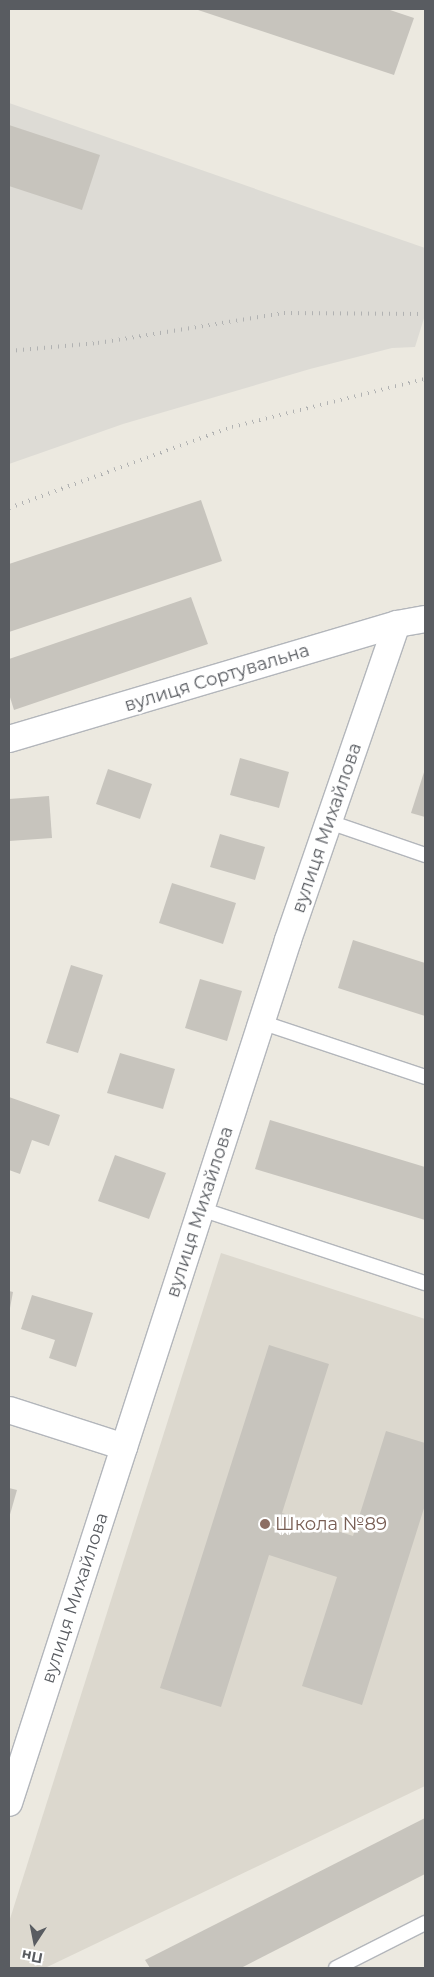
<!DOCTYPE html>
<html>
<head>
<meta charset="utf-8">
<style>
	body { margin:0 }
	#map { position:relative; width:434px; height:1977px; overflow:hidden; background:#ece9e0; font-family:Montserrat,sans-serif }
	div>[style] { position:absolute }
	[style*='--x'] { left:calc(var(--x)*1px); top:calc(var(--y)*1px); width:calc(var(--w)*1px); rotate:calc(var(--a)*1deg) }
	.industrial>* { inset:0; background:#dddbd5 }
	.education>* { inset:0; background:#dcd8ce }
	.building>* { inset:0; background:#c7c4bd }
	.roads { filter:drop-shadow(1px 0 #b3b6bb) drop-shadow(-1px 0 #b3b6bb) drop-shadow(0 1px #b3b6bb) drop-shadow(0 -1px #b3b6bb) }
	.lane>* { height:14px; margin:-7px; padding:0 7px; transform-origin:7px; border-radius:7px; background:#fff }
	.street>* { height:26px; margin:-13px; padding:0 13px; transform-origin:13px; border-radius:13px; background:#fff }
	.rail>* { height:4px; margin-top:-2px; transform-origin:0; background:repeating-linear-gradient(90deg,#b1b2b2 0 1px,transparent 0 7px) }
	.dots>* { width:14px; height:14px; translate:-50% -50%; box-sizing:border-box; border:2px solid #fff; border-radius:50% }
	span { translate:-50% -50%; white-space:nowrap; text-align:center; line-height:1.15; -webkit-text-stroke:5px #fff; paint-order:stroke }
	.street-label { font-size:18px; color:#595c61 }
	.education-label { font-size:18px; color:#785e54 }
	.left { translate:0 -50%; text-align:left }
	.frame { position:absolute; inset:0; border:10px solid #595c61; pointer-events:none }
	.north { position:absolute; left:10px; top:1917px; width:50px; height:50px; -webkit-text-stroke:4px #fff; paint-order:stroke; rotate:191deg; font-size:14px; font-weight:700; line-height:20px; text-align:center; color:#595c61 }
	.north::after { content:''; display:block; margin:auto; width:18px; height:22px; background:#595c61; clip-path:polygon(50% 0,100% 100%,50% 72%,0 100%) }
</style>
</head>
<body>
<div id="map">
	<div class="industrial">
		<i style="clip-path:polygon(9px 103px,425px 248px,425px 315px,415px 347px,392px 348px,310px 369px,123px 424px,9px 464px)"></i>
	</div>
	<div class="education">
		<i style="clip-path:polygon(221px 1253px,425px 1319px,425px 1786px,45px 1968px,9px 1968px,9px 1922px)"></i>
	</div>
	<div class="building">
		<i style="clip-path:polygon(195px 9px,387px 9px,414px 18px,394px 75px)"></i>
		<i style="clip-path:polygon(9px 125px,100px 155px,82px 210px,9px 186px)"></i>
		<i style="clip-path:polygon(201px 500px,222px 561px,9px 632px,9px 564px)"></i>
		<i style="clip-path:polygon(191px 597px,208px 644px,14px 710px,9px 694px,9px 659px)"></i>
		<i style="clip-path:polygon(240px 758px,289px 772px,279px 808px,230px 795px)"></i>
		<i style="clip-path:polygon(108px 769px,152px 784px,140px 819px,96px 804px)"></i>
		<i style="clip-path:polygon(425px 769px,425px 817px,411px 813px)"></i>
		<i style="clip-path:polygon(49px 796px,52px 838px,9px 841px,9px 799px)"></i>
		<i style="clip-path:polygon(220px 834px,265px 847px,255px 880px,210px 867px)"></i>
		<i style="clip-path:polygon(172px 883px,236px 903px,223px 944px,159px 923px)"></i>
		<i style="clip-path:polygon(353px 940px,425px 963px,425px 1016px,338px 988px)"></i>
		<i style="clip-path:polygon(71px 965px,103px 975px,78px 1053px,46px 1043px)"></i>
		<i style="clip-path:polygon(200px 979px,242px 991px,227px 1041px,185px 1028px)"></i>
		<i style="clip-path:polygon(120px 1053px,175px 1069px,163px 1109px,107px 1093px)"></i>
		<i style="clip-path:polygon(9px 1097px,60px 1115px,49px 1146px,32px 1140px,20px 1174px,9px 1170px)"></i>
		<i style="clip-path:polygon(270px 1120px,425px 1167px,425px 1220px,255px 1169px)"></i>
		<i style="clip-path:polygon(115px 1155px,166px 1173px,149px 1219px,98px 1201px)"></i>
		<i style="clip-path:polygon(9px 1291px,13px 1292px,10px 1308px,9px 1308px)"></i>
		<i style="clip-path:polygon(32px 1295px,93px 1313px,76px 1367px,49px 1358px,55px 1340px,21px 1329px)"></i>
		<i style="clip-path:polygon(269px 1345px,329px 1364px,282px 1513px,353px 1536px,386px 1431px,425px 1443px,425px 1505px,362px 1705px,302px 1686px,337px 1577px,269px 1555px,221px 1707px,160px 1688px)"></i>
		<i style="clip-path:polygon(9px 1488px,17px 1490px,9px 1518px)"></i>
		<i style="clip-path:polygon(425px 1818px,425px 1874px,241px 1968px,150px 1968px,145px 1960px)"></i>
	</div>
	<div class="roads">
		<div class="lane">
			<i style="--x:329;--y:822;--w:102;--a:19"></i>
			<i style="--x:261;--y:1022;--w:173;--a:18.5"></i>
			<i style="--x:201;--y:1209;--w:236;--a:18.3"></i>
			<i style="--x:336;--y:1968;--w:100;--a:-26.8"></i>
		</div>
		<div class="street">
			<i style="--x:9;--y:739;--w:405;--a:-16.5"></i>
			<i style="--x:397;--y:624;--w:28;--a:-10"></i>
			<i style="--x:9;--y:1410;--w:121;--a:17.8"></i>
			<i style="--x:9;--y:1803;--w:907;--a:-72.08"></i>
			<i style="--x:288;--y:940;--w:334;--a:-71"></i>
		</div>
	</div>
	<div class="rail">
		<i style="--x:9;--y:351;--w:89;--a:-5.1"></i>
		<i style="--x:98;--y:343;--w:188;--a:-9.2"></i>
		<i style="--x:284;--y:313;--w:141;--a:0.4"></i>
		<i style="--x:9;--y:508;--w:237;--a:-20"></i>
		<i style="--x:232;--y:427;--w:199;--a:-14"></i>
	</div>
	<div class="dots">
		<i style="left:265px;top:1524px;background:#8d6e63"></i>
	</div>
	<div class="street-label">
		<span style="left:217px;top:678px;rotate:-17deg">вулиця Сортувальна</span>
		<span style="left:327px;top:828px;rotate:-71deg">вулиця Михайлова</span>
		<span style="left:200px;top:1212px;rotate:-72deg">вулиця Михайлова</span>
		<span style="left:75px;top:1598px;rotate:-72deg">вулиця Михайлова</span>
	</div>
	<div class="education-label">
		<span class="left" style="left:275px;top:1524px">Школа №89</span>
	</div>
	<div class="frame"></div>
	<div class="north">Пн</div>
</div>
</body>
</html>
